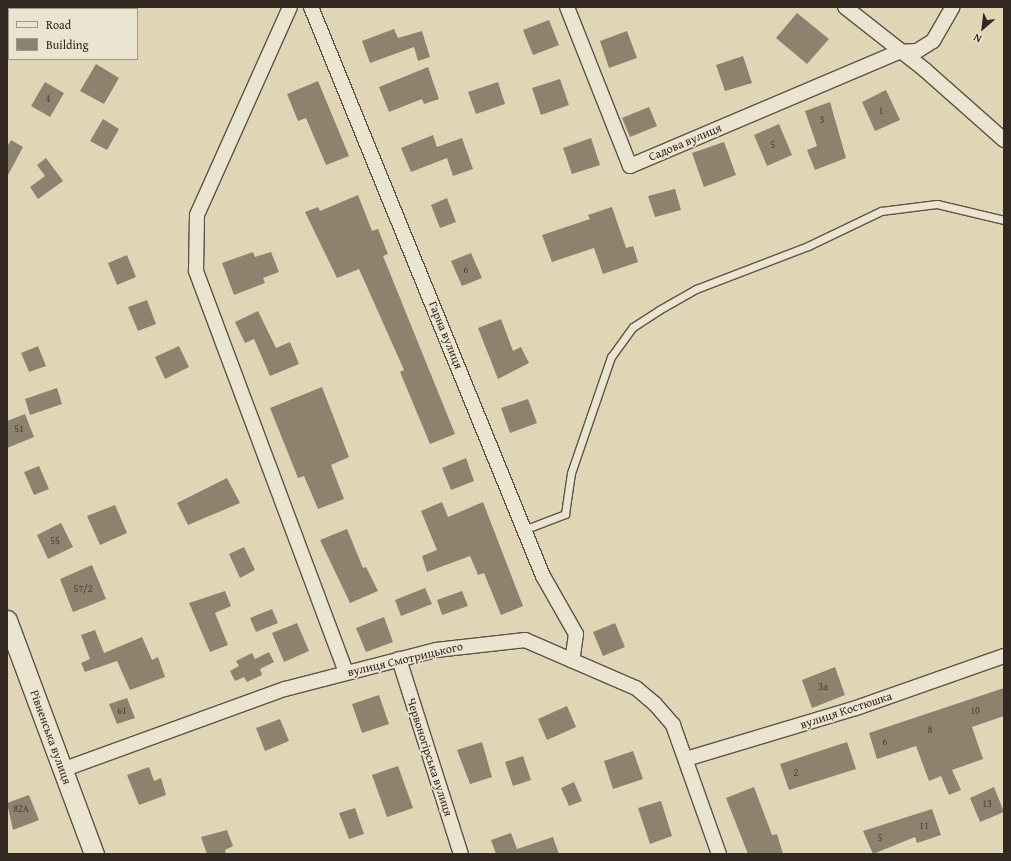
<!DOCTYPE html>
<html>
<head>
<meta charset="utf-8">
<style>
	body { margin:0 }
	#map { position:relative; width:1011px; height:861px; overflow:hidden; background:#e0d6b6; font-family:"Gentium Book Plus",serif }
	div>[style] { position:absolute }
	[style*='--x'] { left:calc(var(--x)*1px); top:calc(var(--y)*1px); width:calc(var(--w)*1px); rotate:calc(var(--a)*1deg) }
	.building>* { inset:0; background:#8d826e }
	.roads { filter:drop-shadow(1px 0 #5e5346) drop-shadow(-1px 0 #5e5346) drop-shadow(0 1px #5e5346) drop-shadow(0 -1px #5e5346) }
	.service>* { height:7px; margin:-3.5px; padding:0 3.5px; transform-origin:3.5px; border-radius:3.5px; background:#ebe4d0 }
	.minor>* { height:14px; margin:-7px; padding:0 7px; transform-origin:7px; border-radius:7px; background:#ebe4d0 }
	.secondary>* { height:19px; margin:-9.5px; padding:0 9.5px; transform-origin:9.5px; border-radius:9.5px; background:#ebe4d0 }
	span { translate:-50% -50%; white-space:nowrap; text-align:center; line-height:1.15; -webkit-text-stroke:3px #ebe4d0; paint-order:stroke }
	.number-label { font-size:10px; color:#4a3e34 }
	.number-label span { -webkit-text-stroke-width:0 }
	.street-label { font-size:12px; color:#332721 }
	.frame { position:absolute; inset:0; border:8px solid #332721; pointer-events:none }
	.legend { position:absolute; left:8px; top:8px; width:130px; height:52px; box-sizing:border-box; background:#ebe4d0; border:1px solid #a1988a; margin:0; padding:5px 7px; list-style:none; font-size:12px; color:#332721 }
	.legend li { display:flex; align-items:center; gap:8px; height:20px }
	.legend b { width:20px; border:1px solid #a1988a }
	.north { position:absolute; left:963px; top:8px; width:40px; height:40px; -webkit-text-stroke:3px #ebe4d0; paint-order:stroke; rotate:208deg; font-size:11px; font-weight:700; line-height:16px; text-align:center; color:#332721 }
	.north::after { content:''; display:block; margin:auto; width:14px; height:18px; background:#332721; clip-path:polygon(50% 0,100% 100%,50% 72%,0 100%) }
</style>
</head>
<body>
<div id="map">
	<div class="building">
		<i style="clip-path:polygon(797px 13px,829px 39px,807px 64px,776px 38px)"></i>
		<i style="clip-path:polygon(549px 20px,559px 45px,533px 55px,523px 30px)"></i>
		<i style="clip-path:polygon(394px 29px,398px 38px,422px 31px,430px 57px,418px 61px,414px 47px,370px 63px,362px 41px)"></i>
		<i style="clip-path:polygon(627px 31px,637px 58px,609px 68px,600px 41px)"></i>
		<i style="clip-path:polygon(743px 56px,752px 83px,725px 91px,716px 65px)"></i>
		<i style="clip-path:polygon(96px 64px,119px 78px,104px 104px,80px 91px)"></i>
		<i style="clip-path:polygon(428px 67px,439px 99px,424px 104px,422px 99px,389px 112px,379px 87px)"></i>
		<i style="clip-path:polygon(560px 79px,569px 105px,541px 115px,532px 88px)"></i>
		<i style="clip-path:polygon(318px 81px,349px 156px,326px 165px,306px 118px,298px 121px,287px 94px)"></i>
		<i style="clip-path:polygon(45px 82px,64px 93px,50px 117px,31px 106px)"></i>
		<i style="clip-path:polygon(498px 82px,505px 104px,476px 114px,468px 92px)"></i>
		<i style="clip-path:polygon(886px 90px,900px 120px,875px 131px,862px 102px)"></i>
		<i style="clip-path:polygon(830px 102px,846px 158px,815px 170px,807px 150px,817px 146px,805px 111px)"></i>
		<i style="clip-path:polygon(649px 107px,657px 126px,630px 137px,622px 118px)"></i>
		<i style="clip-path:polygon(103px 119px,119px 129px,107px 150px,90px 141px)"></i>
		<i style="clip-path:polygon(779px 124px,792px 155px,767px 166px,754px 135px)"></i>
		<i style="clip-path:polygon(433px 135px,437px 147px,462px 138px,473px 169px,453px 176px,447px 158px,411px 172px,401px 148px)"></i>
		<i style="clip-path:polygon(591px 138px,600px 165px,572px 174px,563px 148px)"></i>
		<i style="clip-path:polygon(11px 140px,23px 147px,7px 177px,7px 147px)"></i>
		<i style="clip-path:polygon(724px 142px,736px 175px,704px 187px,692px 153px)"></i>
		<i style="clip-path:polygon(46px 158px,63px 181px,38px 199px,30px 187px,45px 176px,37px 165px)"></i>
		<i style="clip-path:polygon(675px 189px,681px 210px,655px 217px,648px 196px)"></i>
		<i style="clip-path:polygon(358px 195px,372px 231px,378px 229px,388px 254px,383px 256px,455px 434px,430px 444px,400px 372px,404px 370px,359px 269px,337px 278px,305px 212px,318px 207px,320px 211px)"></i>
		<i style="clip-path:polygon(447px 198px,456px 222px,440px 228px,431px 205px)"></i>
		<i style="clip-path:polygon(612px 207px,626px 248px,633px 246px,638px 262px,603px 274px,594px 248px,552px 262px,542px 235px,590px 219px,588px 215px)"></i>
		<i style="clip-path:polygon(253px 252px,255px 257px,271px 252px,279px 272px,263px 278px,265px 283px,234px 295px,222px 263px)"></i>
		<i style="clip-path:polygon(471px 253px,482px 278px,462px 286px,451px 261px)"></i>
		<i style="clip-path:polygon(127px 255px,136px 277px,117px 285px,108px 263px)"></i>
		<i style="clip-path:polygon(147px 300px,156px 324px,138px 331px,128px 307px)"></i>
		<i style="clip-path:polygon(258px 311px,276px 348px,290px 342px,299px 364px,270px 376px,254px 339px,245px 343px,235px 322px)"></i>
		<i style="clip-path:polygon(501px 319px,513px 351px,521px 347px,529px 363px,498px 379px,478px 328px)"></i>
		<i style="clip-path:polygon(38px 346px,46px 366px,29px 372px,21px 353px)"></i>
		<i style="clip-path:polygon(179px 346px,189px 367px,165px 379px,155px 357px)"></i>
		<i style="clip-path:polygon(322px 387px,349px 457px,331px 465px,344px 499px,318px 509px,304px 476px,298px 478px,270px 408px)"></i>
		<i style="clip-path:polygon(57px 388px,62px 404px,30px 415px,25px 399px)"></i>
		<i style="clip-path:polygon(528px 399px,537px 423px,510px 433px,501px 408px)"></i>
		<i style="clip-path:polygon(25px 414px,34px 437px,7px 448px,7px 421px)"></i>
		<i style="clip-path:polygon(466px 458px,474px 481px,451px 490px,442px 468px)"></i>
		<i style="clip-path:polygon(39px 466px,49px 489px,34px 495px,24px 472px)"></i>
		<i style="clip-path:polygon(227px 478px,240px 503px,188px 525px,177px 503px)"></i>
		<i style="clip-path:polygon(442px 502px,448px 517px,483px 502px,523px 606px,501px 615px,484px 573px,478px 575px,470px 556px,427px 572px,422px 556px,437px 550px,421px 511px)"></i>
		<i style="clip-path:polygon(115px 505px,127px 533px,100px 545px,87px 516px)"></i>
		<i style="clip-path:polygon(61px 523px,73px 547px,48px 559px,37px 535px)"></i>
		<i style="clip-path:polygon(347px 529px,363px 568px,366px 567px,378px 591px,350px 603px,320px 540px)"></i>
		<i style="clip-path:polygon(244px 547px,255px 570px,240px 578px,229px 554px)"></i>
		<i style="clip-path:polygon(92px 565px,106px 599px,73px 612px,60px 579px)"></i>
		<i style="clip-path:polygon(425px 588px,432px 604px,401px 616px,395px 600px)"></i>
		<i style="clip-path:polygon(225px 591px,231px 606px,215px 613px,228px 645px,210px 652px,189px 603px)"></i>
		<i style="clip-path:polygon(462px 591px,468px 606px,442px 615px,437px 600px)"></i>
		<i style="clip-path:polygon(272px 609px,278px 623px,256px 632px,250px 618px)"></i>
		<i style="clip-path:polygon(384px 617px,393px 642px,366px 652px,356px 628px)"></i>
		<i style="clip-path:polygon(297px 623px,309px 651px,284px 662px,272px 633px)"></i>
		<i style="clip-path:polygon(615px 623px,625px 647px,603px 656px,593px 632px)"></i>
		<i style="clip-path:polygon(95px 630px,104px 653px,142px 637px,152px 660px,158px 657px,165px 677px,130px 690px,117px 661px,85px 672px,81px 663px,90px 659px,81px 635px)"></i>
		<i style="clip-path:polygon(269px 652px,274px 662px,260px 669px,262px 675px,247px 682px,244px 677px,235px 681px,230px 671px,239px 666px,236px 661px,252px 653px,255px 659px)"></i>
		<i style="clip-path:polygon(835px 667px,845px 695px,812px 708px,802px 680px)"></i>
		<i style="clip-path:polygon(1004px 688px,1004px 716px,972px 727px,983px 759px,952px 770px,961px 790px,949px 795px,941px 776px,929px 781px,916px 746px,877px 759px,869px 733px)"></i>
		<i style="clip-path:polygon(379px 695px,389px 724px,362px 733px,352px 704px)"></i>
		<i style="clip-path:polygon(127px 698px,135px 718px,117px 724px,109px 704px)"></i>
		<i style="clip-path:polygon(567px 706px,576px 727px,547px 740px,538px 719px)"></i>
		<i style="clip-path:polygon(280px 719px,289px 741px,265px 751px,256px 728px)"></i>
		<i style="clip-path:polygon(482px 742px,492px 777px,470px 784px,457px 750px)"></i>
		<i style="clip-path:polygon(847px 742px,856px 769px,789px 790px,780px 764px)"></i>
		<i style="clip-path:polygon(633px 751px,643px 779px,613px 789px,604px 761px)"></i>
		<i style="clip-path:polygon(523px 756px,531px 780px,513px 786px,505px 762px)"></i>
		<i style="clip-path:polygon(398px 766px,413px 808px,387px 817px,372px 775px)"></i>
		<i style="clip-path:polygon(149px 767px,154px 781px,161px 778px,166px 795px,139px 805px,127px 775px)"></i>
		<i style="clip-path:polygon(574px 782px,582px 801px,569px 806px,561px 788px)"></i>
		<i style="clip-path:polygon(754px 787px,772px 835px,777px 834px,783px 854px,748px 854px,726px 798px)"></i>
		<i style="clip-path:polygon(994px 787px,1004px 812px,980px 822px,970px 798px)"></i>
		<i style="clip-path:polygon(29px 795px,39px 820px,13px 830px,7px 803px)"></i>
		<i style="clip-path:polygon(661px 801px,672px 836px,650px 844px,638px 808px)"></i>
		<i style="clip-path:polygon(355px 808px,364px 834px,349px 839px,339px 813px)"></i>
		<i style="clip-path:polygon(932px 809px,941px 835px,917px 843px,915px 837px,873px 854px,863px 831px)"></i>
		<i style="clip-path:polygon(227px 830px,233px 846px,225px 850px,226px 854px,207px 854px,201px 837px)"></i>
		<i style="clip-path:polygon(511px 833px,517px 849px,553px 837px,559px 854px,496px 854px,491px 840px)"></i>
	</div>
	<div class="roads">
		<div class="service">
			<i style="--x:526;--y:529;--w:42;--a:-21"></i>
			<i style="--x:565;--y:514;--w:41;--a:-81.7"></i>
			<i style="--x:571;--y:473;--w:123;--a:-71"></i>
			<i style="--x:611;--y:357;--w:37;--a:-54"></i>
			<i style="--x:633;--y:327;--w:31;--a:-33"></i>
			<i style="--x:659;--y:310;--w:43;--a:-29.6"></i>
			<i style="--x:696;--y:289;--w:120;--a:-21"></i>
			<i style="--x:808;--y:246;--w:81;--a:-25.6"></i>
			<i style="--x:881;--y:211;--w:56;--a:-7.1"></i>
			<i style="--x:937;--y:204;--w:69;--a:13.4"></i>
		</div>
		<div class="minor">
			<i style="--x:290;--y:7;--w:228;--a:114.1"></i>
			<i style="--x:197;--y:215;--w:56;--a:91"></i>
			<i style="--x:196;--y:271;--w:428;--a:69.5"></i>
			<i style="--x:311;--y:7;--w:614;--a:67.82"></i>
			<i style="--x:543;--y:576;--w:67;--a:60.4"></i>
			<i style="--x:576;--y:634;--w:27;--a:98"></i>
			<i style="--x:567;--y:7;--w:171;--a:68.4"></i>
			<i style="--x:630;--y:166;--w:291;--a:-23"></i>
			<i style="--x:898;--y:52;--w:19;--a:-3"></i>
			<i style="--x:917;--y:51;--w:19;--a:-32"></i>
			<i style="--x:933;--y:41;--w:39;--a:-60"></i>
			<i style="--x:845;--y:7;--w:102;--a:38.2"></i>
			<i style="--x:925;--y:70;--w:106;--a:41.5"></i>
			<i style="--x:28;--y:9;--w:2;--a:-63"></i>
			<i style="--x:7;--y:45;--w:4;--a:-56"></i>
			<i style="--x:399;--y:659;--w:205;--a:72.4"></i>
			<i style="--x:686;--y:759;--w:177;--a:-16.7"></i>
			<i style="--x:856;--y:708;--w:157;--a:-19.4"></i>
			<i style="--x:62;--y:770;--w:237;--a:-20"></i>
			<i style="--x:285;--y:689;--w:156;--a:-14.5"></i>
			<i style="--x:436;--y:650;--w:90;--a:-6.4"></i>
			<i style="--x:525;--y:640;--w:121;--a:23.4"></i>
			<i style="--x:636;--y:688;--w:25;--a:40"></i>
			<i style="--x:655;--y:704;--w:28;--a:49"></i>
			<i style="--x:673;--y:725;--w:137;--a:70.4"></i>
		</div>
		<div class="secondary">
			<i style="--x:7;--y:620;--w:250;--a:69.6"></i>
		</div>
	</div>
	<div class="number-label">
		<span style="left:48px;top:99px">4</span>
		<span style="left:881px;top:111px">1</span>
		<span style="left:822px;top:120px">3</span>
		<span style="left:773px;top:145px">5</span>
		<span style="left:466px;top:270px">6</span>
		<span style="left:19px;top:429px">51</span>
		<span style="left:55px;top:541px">55</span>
		<span style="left:83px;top:589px">57/2</span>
		<span style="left:823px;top:687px">3а</span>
		<span style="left:122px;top:711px">61</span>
		<span style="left:975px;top:711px">10</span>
		<span style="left:930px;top:730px">8</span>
		<span style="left:885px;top:742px">6</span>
		<span style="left:796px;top:773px">2</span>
		<span style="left:987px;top:804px">13</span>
		<span style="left:21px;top:809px">82А</span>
		<span style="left:924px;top:826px">11</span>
		<span style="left:880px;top:838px">5</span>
	</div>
	<div class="street-label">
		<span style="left:685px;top:142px;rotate:-23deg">Садова вулиця</span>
		<span style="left:446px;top:335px;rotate:68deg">Гарна вулиця</span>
		<span style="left:405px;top:659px;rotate:-13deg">вулиця Смотрицького</span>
		<span style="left:846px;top:710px;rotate:-18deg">вулиця Костюшка</span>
		<span style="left:51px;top:737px;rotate:70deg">Рівненська вулиця</span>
		<span style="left:430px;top:757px;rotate:72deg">Червоногірська вулиця</span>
	</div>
	<div class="frame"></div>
	<ul class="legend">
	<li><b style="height:5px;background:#ebe4d0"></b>Road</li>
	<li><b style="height:11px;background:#8d826e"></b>Building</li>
	</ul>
	<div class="north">N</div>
</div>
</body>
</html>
